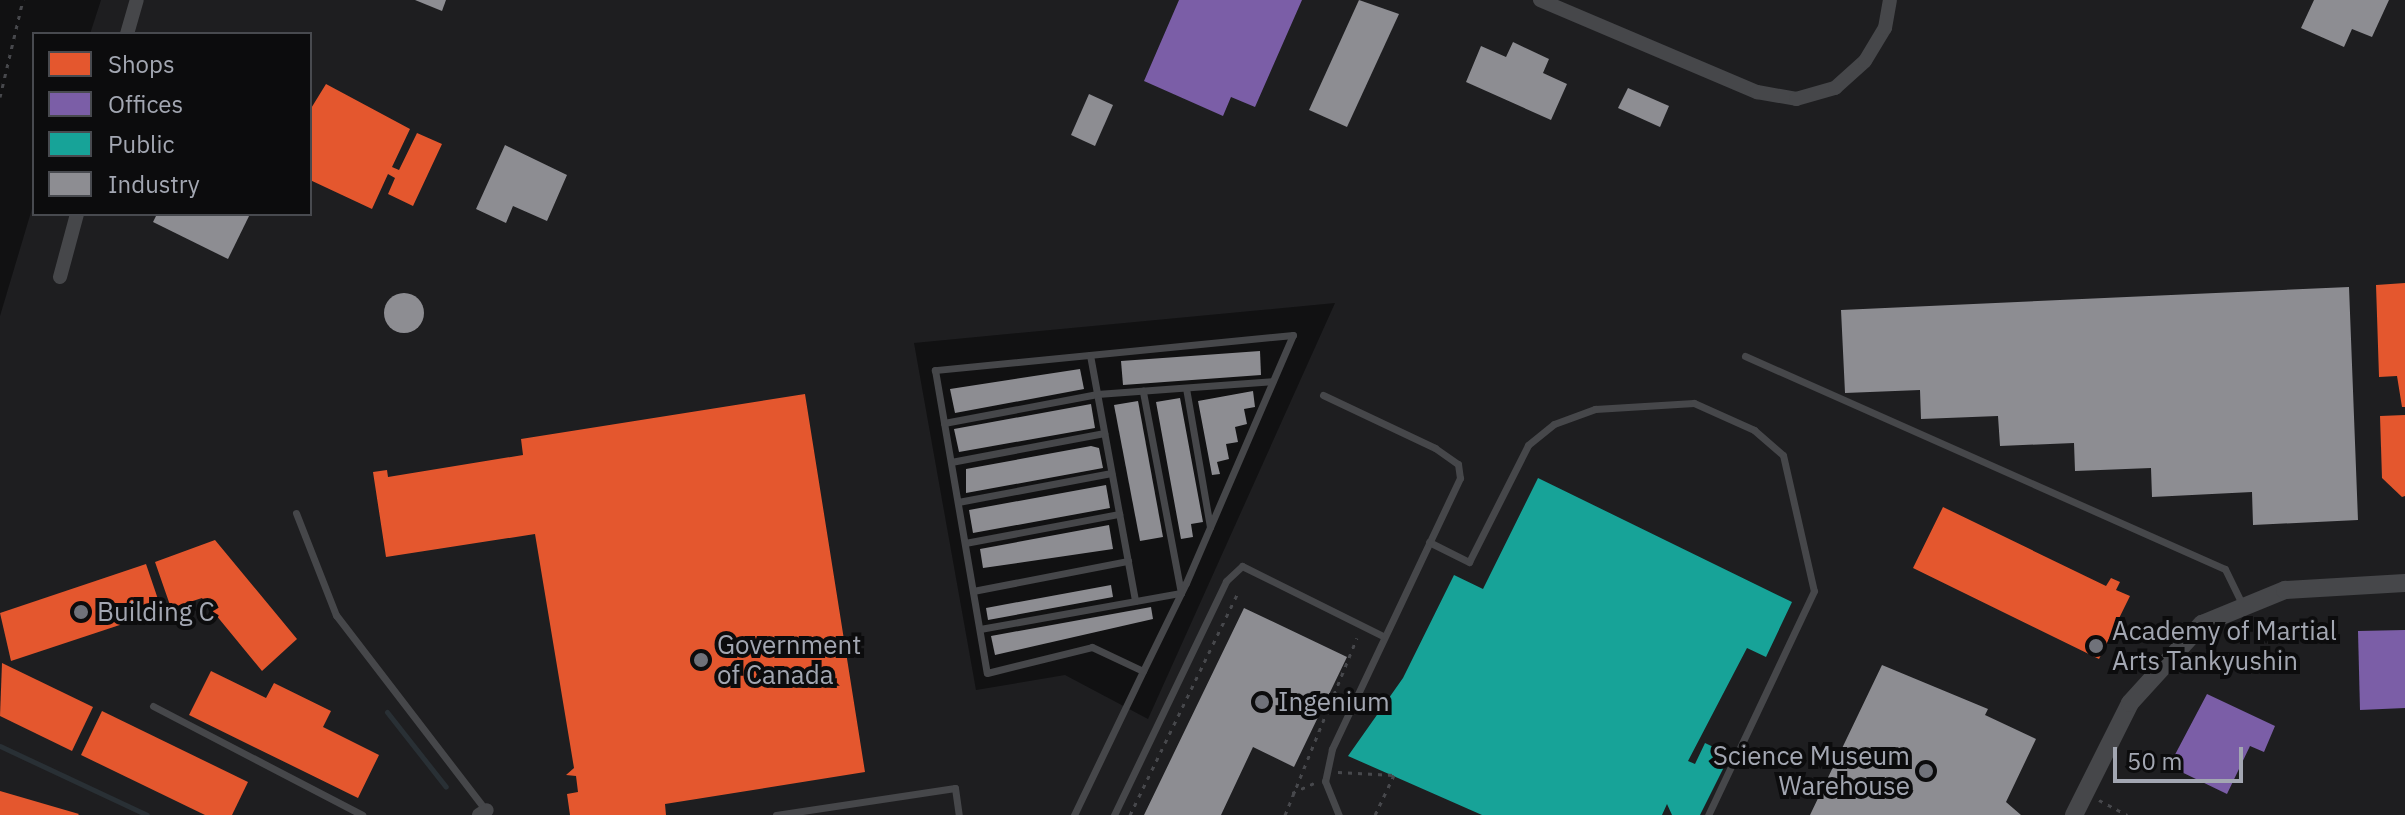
<!DOCTYPE html>
<html>
<head>
<meta charset="utf-8">
<style>
	body { margin:0 }
	#map { position:relative; width:2405px; height:815px; overflow:hidden; background:#111112; font-family:"IBM Plex Sans",sans-serif }
	div>[style] { position:absolute }
	[style*='--x'] { left:calc(var(--x)*1px); top:calc(var(--y)*1px); width:calc(var(--w)*1px); rotate:calc(var(--a)*1deg) }
	.built>* { inset:0; background:#1e1e20 }
	.shops>* { inset:0; background:#e4572e }
	.offices>* { inset:0; background:#7b5ea7 }
	.public>* { inset:0; background:#17a398 }
	.industry>* { inset:0; background:#8d8d92 }
	.round { border-radius:50% }
	.stream>* { height:5px; margin:-2.5px; padding:0 2.5px; transform-origin:2.5px; border-radius:2.5px; background:#293035 }
	.path>* { height:3px; margin-top:-1.5px; transform-origin:0; background:repeating-linear-gradient(90deg,#47484c 0 4px,transparent 0 10px) }
	.service>* { height:7px; margin:-3.5px; padding:0 3.5px; transform-origin:3.5px; border-radius:3.5px; background:#46474a }
	.minor>* { height:14px; margin:-7px; padding:0 7px; transform-origin:7px; border-radius:7px; background:#46474a }
	.tertiary>* { height:18px; margin:-9px; padding:0 9px; transform-origin:9px; border-radius:9px; background:#46474a }
	.dots>* { width:22px; height:22px; translate:-50% -50%; box-sizing:border-box; border:4px solid #0c0c0d; border-radius:50% }
	span { translate:-50% -50%; white-space:nowrap; text-align:center; line-height:1.15; -webkit-text-stroke:8px #0c0c0d; paint-order:stroke }
	.poi-label { font-size:26px; color:#a3a7b2 }
	.left { translate:0 -50%; text-align:left }
	.right { translate:-100% -50%; text-align:right }
	.legend { position:absolute; left:32px; top:32px; width:280px; height:184px; box-sizing:border-box; background:#0c0c0d; border:2px solid #484a4f; margin:0; padding:10px 14px; list-style:none; font-size:24px; color:#a3a7b2 }
	.legend li { display:flex; align-items:center; gap:16px; height:40px }
	.legend b { width:40px; border:2px solid #484a4f }
	.scale { position:absolute; left:2113px; top:747px; width:130px; height:36px; box-sizing:border-box; border:4px solid #a3a7b2; border-top:0; padding-left:10px; font-size:24px; line-height:28px; white-space:nowrap; color:#a3a7b2; -webkit-text-stroke:6px #0c0c0d; paint-order:stroke }
</style>
</head>
<body>
<div id="map">
	<div class="built">
		<i style="clip-path:polygon(evenodd,101px 0,2405px 0,2405px 815px,0 815px,0 316px,34px 202px,34px 214px,310px 214px,310px 34px,90px 34px,101px 0,1335px 303px,1148px 719px,1065px 675px,976px 690px,914px 343px,1335px 303px)"></i>
	</div>
	<div class="shops">
		<i style="clip-path:polygon(326px 84px,410px 129px,392px 167px,399px 170px,417px 133px,442px 144px,413px 206px,388px 194px,395px 178px,388px 174px,372px 209px,310px 180px,310px 110px)"></i>
		<i style="clip-path:polygon(2405px 283px,2405px 407px,2402px 407px,2397px 376px,2379px 377px,2376px 285px)"></i>
		<i style="clip-path:polygon(805px 394px,865px 772px,665px 804px,666px 815px,570px 815px,567px 794px,578px 792px,576px 776px,566px 775px,574px 768px,535px 534px,386px 557px,373px 472px,387px 470px,388px 477px,523px 455px,521px 439px)"></i>
		<i style="clip-path:polygon(2405px 415px,2405px 496px,2402px 497px,2382px 478px,2380px 416px)"></i>
		<i style="clip-path:polygon(1943px 507px,2106px 586px,2111px 578px,2120px 582px,2116px 590px,2130px 596px,2099px 659px,1913px 568px)"></i>
		<i style="clip-path:polygon(215px 540px,297px 639px,262px 671px,202px 598px,171px 608px,155px 562px)"></i>
		<i style="clip-path:polygon(146px 564px,162px 611px,11px 661px,0 613px)"></i>
		<i style="clip-path:polygon(2px 663px,93px 707px,72px 751px,0 716px)"></i>
		<i style="clip-path:polygon(211px 671px,266px 698px,274px 683px,331px 711px,323px 727px,379px 755px,358px 798px,189px 715px)"></i>
		<i style="clip-path:polygon(102px 711px,248px 782px,232px 815px,205px 815px,81px 755px)"></i>
		<i style="clip-path:polygon(0 791px,79px 814px,78px 815px,0 815px)"></i>
	</div>
	<div class="offices">
		<i style="clip-path:polygon(1179px 0,1302px 0,1255px 107px,1231px 97px,1223px 116px,1144px 81px)"></i>
		<i style="clip-path:polygon(2405px 630px,2405px 708px,2360px 710px,2358px 631px)"></i>
		<i style="clip-path:polygon(2207px 694px,2275px 726px,2264px 752px,2250px 746px,2227px 794px,2169px 766px)"></i>
	</div>
	<div class="public">
		<i style="clip-path:polygon(1538px 478px,1792px 602px,1766px 657px,1747px 648px,1688px 761px,1695px 764px,1705px 743px,1730px 755px,1700px 815px,1672px 815px,1667px 804px,1662px 815px,1482px 815px,1348px 756px,1403px 678px,1454px 575px,1483px 589px)"></i>
	</div>
	<div class="industry">
		<i style="clip-path:polygon(415px 0,446px 0,442px 11px)"></i>
		<i style="clip-path:polygon(1359px 0,1399px 14px,1347px 127px,1309px 110px)"></i>
		<i style="clip-path:polygon(2314px 0,2389px 0,2372px 37px,2352px 29px,2344px 47px,2301px 28px)"></i>
		<i style="clip-path:polygon(1513px 42px,1549px 59px,1543px 73px,1567px 84px,1551px 120px,1466px 82px,1481px 46px,1506px 57px)"></i>
		<i style="clip-path:polygon(1628px 88px,1669px 106px,1660px 127px,1618px 108px)"></i>
		<i style="clip-path:polygon(1089px 94px,1113px 105px,1095px 146px,1071px 135px)"></i>
		<i style="clip-path:polygon(505px 145px,567px 175px,547px 221px,513px 206px,506px 223px,476px 209px)"></i>
		<i style="clip-path:polygon(157px 214px,250px 214px,228px 259px,153px 222px)"></i>
		<i style="clip-path:polygon(2349px 287px,2358px 520px,2253px 525px,2252px 492px,2152px 497px,2151px 468px,2075px 471px,2074px 443px,2000px 446px,1998px 416px,1921px 419px,1920px 390px,1845px 393px,1841px 310px)"></i>
		<i class="round" style="left:384px;top:293px;width:40px;height:40px"></i>
		<i style="clip-path:polygon(1260px 351px,1261px 375px,1123px 385px,1121px 361px)"></i>
		<i style="clip-path:polygon(1080px 369px,1084px 389px,955px 413px,950px 389px)"></i>
		<i style="clip-path:polygon(1253px 391px,1255px 407px,1244px 409px,1247px 424px,1235px 427px,1238px 442px,1226px 444px,1229px 459px,1217px 462px,1220px 474px,1212px 475px,1198px 401px)"></i>
		<i style="clip-path:polygon(1180px 398px,1203px 522px,1191px 524px,1193px 537px,1181px 539px,1156px 402px)"></i>
		<i style="clip-path:polygon(1138px 401px,1163px 537px,1140px 541px,1114px 405px)"></i>
		<i style="clip-path:polygon(1091px 404px,1095px 428px,959px 452px,954px 429px)"></i>
		<i style="clip-path:polygon(1091px 446px,1099px 448px,1103px 468px,966px 493px,966px 469px)"></i>
		<i style="clip-path:polygon(1106px 485px,1110px 508px,973px 533px,969px 510px)"></i>
		<i style="clip-path:polygon(1109px 525px,1113px 549px,983px 568px,980px 549px)"></i>
		<i style="clip-path:polygon(1111px 585px,1113px 597px,988px 620px,986px 608px)"></i>
		<i style="clip-path:polygon(1151px 607px,1153px 619px,995px 655px,991px 636px)"></i>
		<i style="clip-path:polygon(1244px 608px,1347px 657px,1294px 767px,1253px 747px,1221px 815px,1144px 815px)"></i>
		<i style="clip-path:polygon(1882px 665px,1988px 709px,1985px 715px,2036px 739px,2006px 802px,2021px 815px,1810px 815px)"></i>
	</div>
	<div class="stream">
		<i style="--x:387;--y:712;--w:95;--a:51.8"></i>
		<i style="--x:0;--y:746;--w:162;--a:25.1"></i>
	</div>
	<div class="path">
		<i style="--x:0;--y:97;--w:100;--a:-76.7"></i>
		<i style="--x:1338;--y:772;--w:56;--a:3.1"></i>
		<i style="--x:1394;--y:775;--w:44;--a:115.4"></i>
		<i style="--x:1292;--y:793;--w:24;--a:-24"></i>
		<i style="--x:2099;--y:800;--w:32;--a:28"></i>
		<i style="--x:1130;--y:815;--w:245;--a:-64.1"></i>
		<i style="--x:1285;--y:815;--w:191;--a:-67.9"></i>
	</div>
	<div class="service">
		<i style="--x:1090;--y:355;--w:250;--a:79.6"></i>
		<i style="--x:1745;--y:356;--w:525;--a:23.93"></i>
		<i style="--x:2225;--y:569;--w:39;--a:64"></i>
		<i style="--x:1186;--y:388;--w:141;--a:80.2"></i>
		<i style="--x:1323;--y:395;--w:124;--a:25.3"></i>
		<i style="--x:1435;--y:448;--w:28;--a:35"></i>
		<i style="--x:1458;--y:464;--w:14;--a:82"></i>
		<i style="--x:1460;--y:478;--w:300;--a:115.3"></i>
		<i style="--x:1332;--y:749;--w:33;--a:102"></i>
		<i style="--x:1325;--y:781;--w:37;--a:68"></i>
		<i style="--x:944;--y:423;--w:156;--a:-10.7"></i>
		<i style="--x:1097;--y:394;--w:176;--a:-4.2"></i>
		<i style="--x:951;--y:462;--w:156;--a:-10.7"></i>
		<i style="--x:958;--y:502;--w:156;--a:-10.7"></i>
		<i style="--x:296;--y:513;--w:110;--a:68.6"></i>
		<i style="--x:336;--y:615;--w:248;--a:52.5"></i>
		<i style="--x:1429;--y:542;--w:45;--a:26.6"></i>
		<i style="--x:1469;--y:562;--w:131;--a:-63.2"></i>
		<i style="--x:1528;--y:445;--w:33;--a:-39"></i>
		<i style="--x:1554;--y:424;--w:44;--a:-20.1"></i>
		<i style="--x:1595;--y:409;--w:99;--a:-3.5"></i>
		<i style="--x:1694;--y:403;--w:66;--a:24.2"></i>
		<i style="--x:1754;--y:430;--w:38;--a:41"></i>
		<i style="--x:1783;--y:455;--w:139;--a:77.2"></i>
		<i style="--x:1814;--y:591;--w:248;--a:115.3"></i>
		<i style="--x:965;--y:543;--w:157;--a:-10.7"></i>
		<i style="--x:973;--y:591;--w:158;--a:-11"></i>
		<i style="--x:980;--y:629;--w:204;--a:-10.2"></i>
		<i style="--x:1181;--y:593;--w:206;--a:-100.7"></i>
		<i style="--x:153;--y:706;--w:236;--a:27.5"></i>
		<i style="--x:776;--y:815;--w:181;--a:-8.6"></i>
		<i style="--x:955;--y:788;--w:27;--a:82"></i>
		<i style="--x:1074;--y:815;--w:160;--a:-64.4"></i>
		<i style="--x:1143;--y:671;--w:98;--a:-64"></i>
		<i style="--x:1186;--y:583;--w:270;--a:-66.7"></i>
		<i style="--x:1293;--y:335;--w:360;--a:174.4"></i>
		<i style="--x:935;--y:370;--w:307;--a:80.3"></i>
		<i style="--x:987;--y:673;--w:108;--a:-13.9"></i>
		<i style="--x:1092;--y:647;--w:56;--a:25.2"></i>
		<i style="--x:1114;--y:815;--w:259;--a:-64.4"></i>
		<i style="--x:1226;--y:581;--w:22;--a:-43"></i>
		<i style="--x:1242;--y:566;--w:157;--a:26.4"></i>
	</div>
	<div class="minor">
		<i style="--x:1540;--y:0;--w:236;--a:23"></i>
		<i style="--x:1757;--y:92;--w:40;--a:10"></i>
		<i style="--x:1796;--y:99;--w:41;--a:-15.8"></i>
		<i style="--x:1835;--y:88;--w:40;--a:-42"></i>
		<i style="--x:1865;--y:61;--w:39;--a:-59"></i>
		<i style="--x:1885;--y:28;--w:28;--a:-80"></i>
		<i style="--x:127;--y:34;--w:35;--a:-74"></i>
		<i style="--x:60;--y:277;--w:65;--a:-74.9"></i>
		<i style="--x:479;--y:815;--w:9;--a:-32"></i>
	</div>
	<div class="tertiary">
		<i style="--x:2074;--y:815;--w:125;--a:-63.4"></i>
		<i style="--x:2130;--y:703;--w:107;--a:-47.7"></i>
		<i style="--x:2202;--y:624;--w:90;--a:-22.3"></i>
		<i style="--x:2285;--y:590;--w:120;--a:-3.3"></i>
	</div>
	<div class="dots">
		<i style="left:81px;top:612px;background:#70727a"></i>
		<i style="left:2096px;top:646px;background:#70727a"></i>
		<i style="left:701px;top:660px;background:#70727a"></i>
		<i style="left:1262px;top:702px;background:#70727a"></i>
		<i style="left:1926px;top:771px;background:#70727a"></i>
	</div>
	<div class="poi-label">
		<span class="left" style="left:97px;top:612px">Building C</span>
		<span class="left" style="left:2112px;top:646px">Academy of Martial<br>Arts Tankyushin</span>
		<span class="left" style="left:717px;top:660px">Government<br>of Canada</span>
		<span class="left" style="left:1278px;top:702px">Ingenium</span>
		<span class="right" style="left:1910px;top:771px">Science Museum<br>Warehouse</span>
	</div>
	<ul class="legend">
	<li><b style="height:22px;background:#e4572e"></b>Shops</li>
	<li><b style="height:22px;background:#7b5ea7"></b>Offices</li>
	<li><b style="height:22px;background:#17a398"></b>Public</li>
	<li><b style="height:22px;background:#8d8d92"></b>Industry</li>
	</ul>
	<div class="scale">50 m</div>
</div>
</body>
</html>
